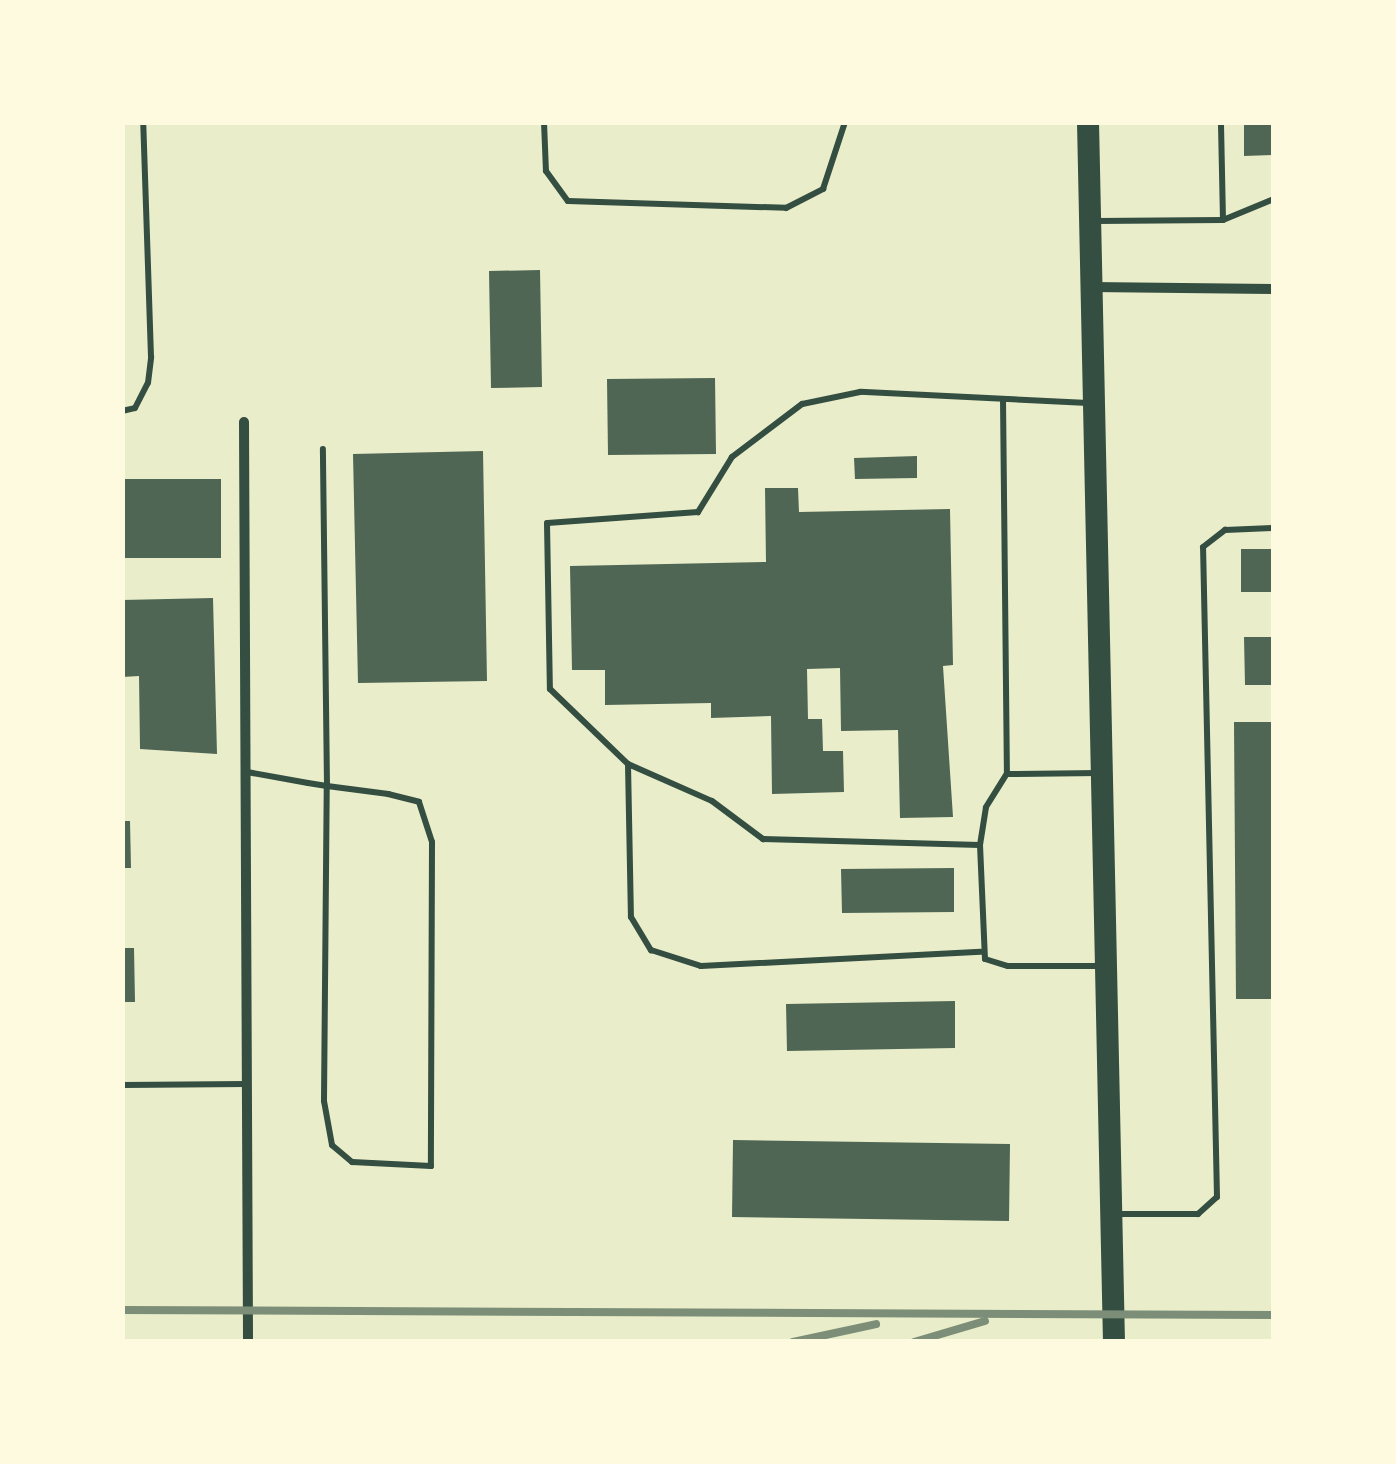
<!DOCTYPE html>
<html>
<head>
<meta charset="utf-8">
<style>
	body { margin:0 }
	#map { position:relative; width:1396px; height:1464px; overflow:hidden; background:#e9edc9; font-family:Montserrat,sans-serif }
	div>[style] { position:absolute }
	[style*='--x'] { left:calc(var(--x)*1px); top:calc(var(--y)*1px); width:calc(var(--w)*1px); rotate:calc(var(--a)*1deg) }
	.building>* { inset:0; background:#4f6655 }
	.service>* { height:6px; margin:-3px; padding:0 3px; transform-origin:3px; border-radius:3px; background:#344e41 }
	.minor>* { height:10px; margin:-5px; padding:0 5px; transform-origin:5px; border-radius:5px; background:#344e41 }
	.primary>* { height:22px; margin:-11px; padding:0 11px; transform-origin:11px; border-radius:11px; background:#344e41 }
	.rail>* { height:8px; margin:-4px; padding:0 4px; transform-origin:4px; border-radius:4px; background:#7c8e77 }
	span { translate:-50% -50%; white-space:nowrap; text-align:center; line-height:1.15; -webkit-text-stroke:10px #fefae0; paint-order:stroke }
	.frame { position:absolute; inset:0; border:125px solid #fefae0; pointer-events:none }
</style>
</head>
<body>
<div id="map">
	<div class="building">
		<i style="clip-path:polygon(1244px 122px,1274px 122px,1274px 155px,1244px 156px)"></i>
		<i style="clip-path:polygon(540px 270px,542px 387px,491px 388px,489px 271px)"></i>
		<i style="clip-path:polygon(715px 378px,716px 454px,608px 455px,607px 379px)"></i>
		<i style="clip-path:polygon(483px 451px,487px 681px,358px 683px,353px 454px)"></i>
		<i style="clip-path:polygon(917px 456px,917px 478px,855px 479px,854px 458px)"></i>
		<i style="clip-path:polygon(122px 479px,221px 479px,221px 558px,122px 558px)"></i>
		<i style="clip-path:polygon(765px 488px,798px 488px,799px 512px,950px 509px,953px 665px,943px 666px,953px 817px,900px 818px,898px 730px,841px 731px,840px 668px,807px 669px,808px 719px,822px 719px,823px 751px,843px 751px,844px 792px,772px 794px,771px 716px,711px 718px,711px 703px,605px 705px,605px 670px,572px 670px,570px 566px,766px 562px)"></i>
		<i style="clip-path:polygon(1241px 549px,1274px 549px,1274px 592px,1241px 592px)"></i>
		<i style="clip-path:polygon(213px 598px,217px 754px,140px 749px,139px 676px,122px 677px,122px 600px)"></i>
		<i style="clip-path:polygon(1244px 637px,1274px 637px,1274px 685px,1245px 685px)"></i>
		<i style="clip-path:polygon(1234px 722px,1274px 722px,1274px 999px,1236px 999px)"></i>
		<i style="clip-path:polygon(122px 821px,130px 821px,131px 868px,122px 868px)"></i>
		<i style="clip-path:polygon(954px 868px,954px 912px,842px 913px,841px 869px)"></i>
		<i style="clip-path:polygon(122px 948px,134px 948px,135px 1002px,122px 1002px)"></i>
		<i style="clip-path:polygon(955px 1001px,955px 1048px,787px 1051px,786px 1004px)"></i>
		<i style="clip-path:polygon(733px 1140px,1010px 1144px,1009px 1221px,732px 1217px)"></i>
	</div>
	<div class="service">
		<i style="--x:544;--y:122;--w:49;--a:87.7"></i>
		<i style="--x:546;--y:171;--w:37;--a:54"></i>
		<i style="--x:568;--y:201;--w:218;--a:1.8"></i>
		<i style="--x:786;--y:208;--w:42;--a:-27.2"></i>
		<i style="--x:823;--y:189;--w:71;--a:-71.8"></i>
		<i style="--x:1223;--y:220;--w:55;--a:-22.4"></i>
		<i style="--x:1096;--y:221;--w:127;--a:-0.5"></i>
		<i style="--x:1223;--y:220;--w:98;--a:-91.2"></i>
		<i style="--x:1003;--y:399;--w:375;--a:89.4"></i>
		<i style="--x:1088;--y:403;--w:228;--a:-177.2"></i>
		<i style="--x:860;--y:392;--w:59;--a:168.3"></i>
		<i style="--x:802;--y:404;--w:88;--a:142.9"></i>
		<i style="--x:732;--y:457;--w:65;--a:121.7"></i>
		<i style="--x:698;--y:512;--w:151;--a:175.8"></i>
		<i style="--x:547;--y:523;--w:166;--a:89"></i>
		<i style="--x:550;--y:689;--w:108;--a:43.9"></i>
		<i style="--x:628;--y:764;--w:92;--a:23.8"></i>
		<i style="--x:712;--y:801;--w:64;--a:36.7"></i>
		<i style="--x:763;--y:839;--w:217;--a:1.6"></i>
		<i style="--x:980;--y:845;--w:38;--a:-81"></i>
		<i style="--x:986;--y:807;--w:39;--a:-58"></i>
		<i style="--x:1007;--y:774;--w:92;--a:-0.6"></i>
		<i style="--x:122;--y:411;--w:13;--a:-13"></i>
		<i style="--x:135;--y:408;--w:28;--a:-63"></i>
		<i style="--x:148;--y:383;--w:26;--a:-83"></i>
		<i style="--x:151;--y:357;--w:235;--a:-91.9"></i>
		<i style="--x:628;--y:764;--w:153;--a:88.9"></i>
		<i style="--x:631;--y:917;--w:39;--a:59"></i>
		<i style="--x:651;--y:950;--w:52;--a:17.7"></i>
		<i style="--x:701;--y:966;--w:280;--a:-2.9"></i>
		<i style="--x:247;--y:772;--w:62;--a:10.2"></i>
		<i style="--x:308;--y:783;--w:19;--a:9"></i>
		<i style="--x:327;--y:786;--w:62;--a:7.5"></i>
		<i style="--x:388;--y:794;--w:32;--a:14"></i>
		<i style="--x:419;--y:802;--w:42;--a:72"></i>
		<i style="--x:432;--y:842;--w:324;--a:90.2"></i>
		<i style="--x:431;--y:1166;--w:79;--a:-177.1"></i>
		<i style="--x:352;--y:1162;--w:26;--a:-140"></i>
		<i style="--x:332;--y:1145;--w:45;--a:-100.3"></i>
		<i style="--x:324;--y:1101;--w:315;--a:-89.5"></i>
		<i style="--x:327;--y:786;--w:337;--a:-90.7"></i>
		<i style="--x:980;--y:845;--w:114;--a:87.5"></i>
		<i style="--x:985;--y:959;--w:24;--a:17"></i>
		<i style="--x:1008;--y:966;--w:92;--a:0"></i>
		<i style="--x:122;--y:1085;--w:124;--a:-0.5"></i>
		<i style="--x:1119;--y:1214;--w:79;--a:0"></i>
		<i style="--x:1198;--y:1214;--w:25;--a:-42"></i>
		<i style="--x:1217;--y:1197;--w:650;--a:-91.23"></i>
		<i style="--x:1203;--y:547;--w:28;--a:-38"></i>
		<i style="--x:1225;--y:530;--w:49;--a:-2.3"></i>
	</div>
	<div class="minor">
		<i style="--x:1091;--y:287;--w:183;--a:0.6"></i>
		<i style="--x:244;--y:422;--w:920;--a:89.75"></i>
	</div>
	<div class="primary">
		<i style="--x:1088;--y:122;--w:1220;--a:88.78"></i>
	</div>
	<div class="rail">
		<i style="--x:122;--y:1310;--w:1152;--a:0.25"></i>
		<i style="--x:793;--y:1342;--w:85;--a:-12.2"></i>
		<i style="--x:914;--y:1342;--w:74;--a:-16.5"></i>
	</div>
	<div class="frame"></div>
</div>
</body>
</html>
